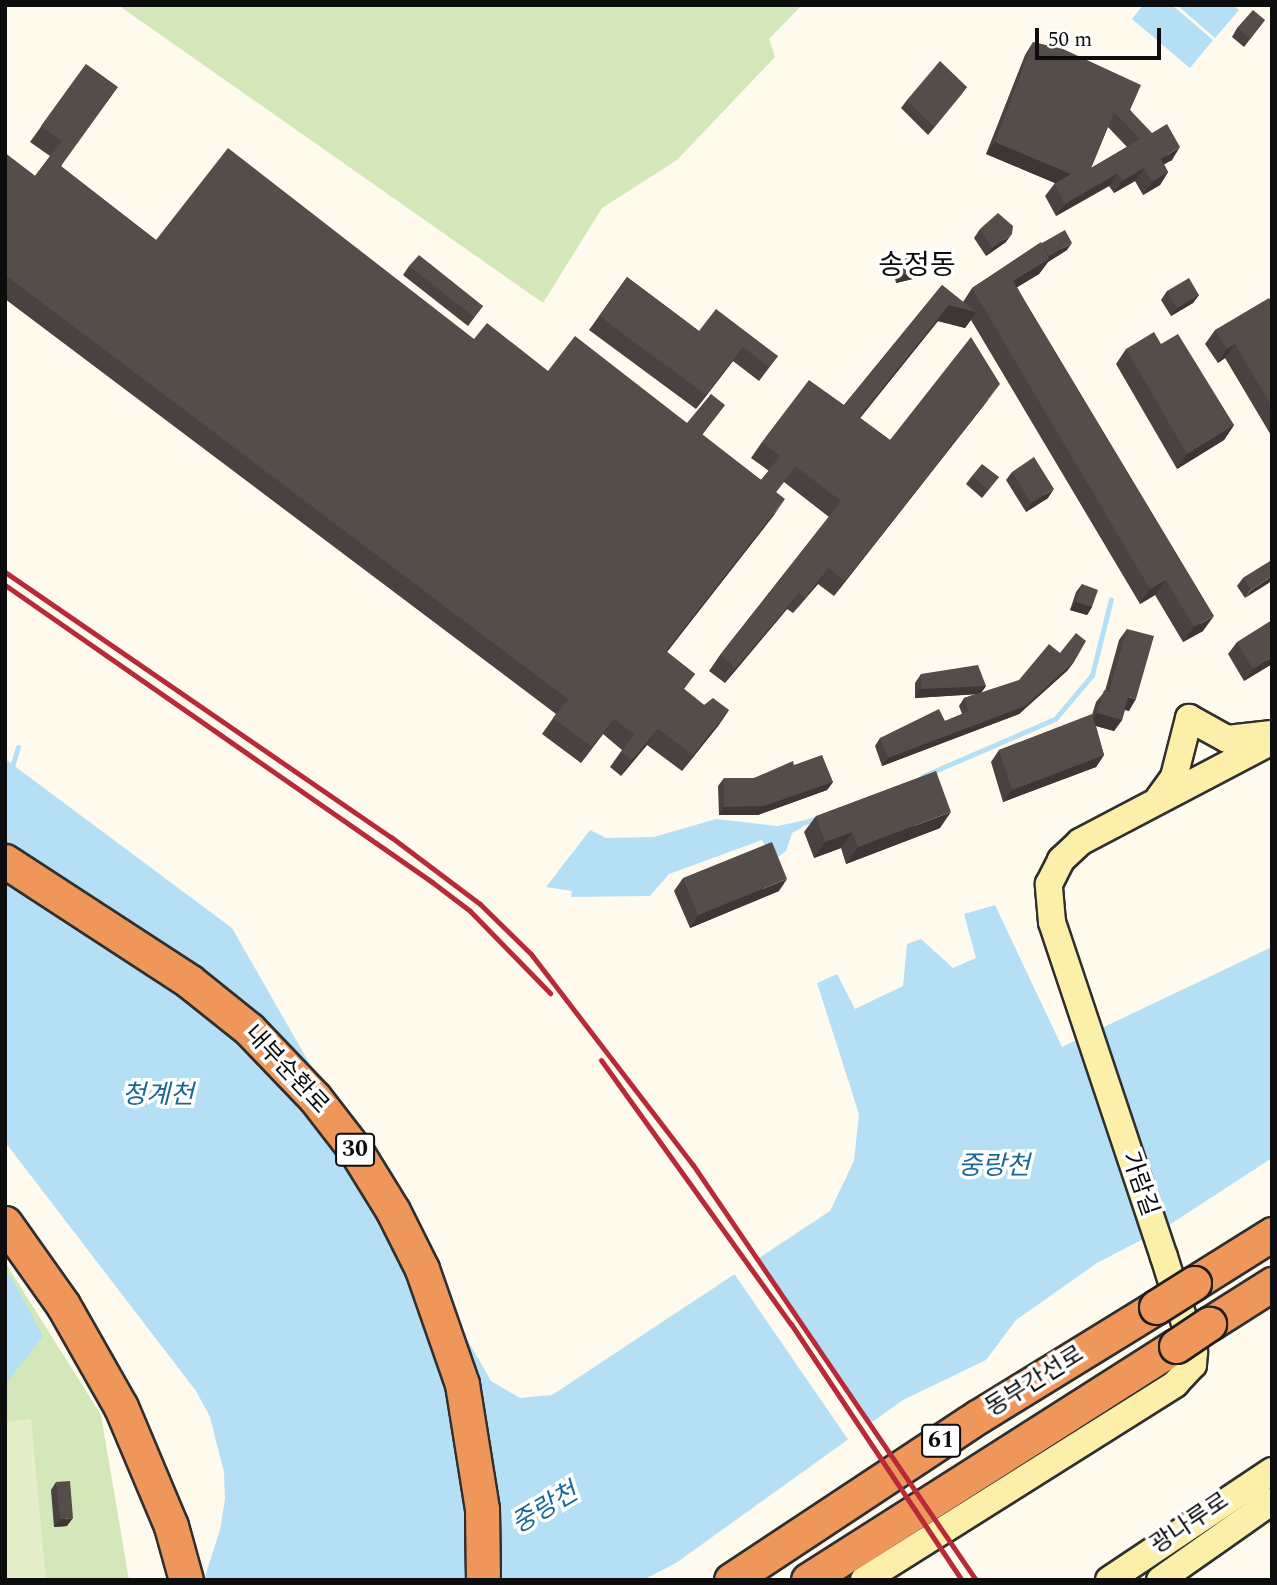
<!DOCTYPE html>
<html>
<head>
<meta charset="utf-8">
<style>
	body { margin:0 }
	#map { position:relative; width:1277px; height:1585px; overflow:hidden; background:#fefaed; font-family:Spectral,"Noto Sans KR",serif }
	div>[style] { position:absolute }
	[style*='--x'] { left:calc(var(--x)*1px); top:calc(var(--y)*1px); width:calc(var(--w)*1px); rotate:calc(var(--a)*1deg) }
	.green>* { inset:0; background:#d3e7b8 }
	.pitch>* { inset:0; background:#e4efca }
	.water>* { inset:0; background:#b4dff4 }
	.pier>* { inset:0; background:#fefaed }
	.stream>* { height:5px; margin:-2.5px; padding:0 2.5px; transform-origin:2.5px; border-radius:2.5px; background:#b4dff4 }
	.roads { filter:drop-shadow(2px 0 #2f2f2f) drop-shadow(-2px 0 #2f2f2f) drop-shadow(0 2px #2f2f2f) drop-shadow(0 -2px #2f2f2f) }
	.secondary>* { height:26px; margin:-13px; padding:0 13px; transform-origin:13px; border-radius:13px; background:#fcefaa }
	.highway>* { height:33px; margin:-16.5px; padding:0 16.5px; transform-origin:16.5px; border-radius:16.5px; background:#ef975a }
	.rail>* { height:5px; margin:-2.5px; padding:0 2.5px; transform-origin:2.5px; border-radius:2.5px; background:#b82a37 }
	.bridges { filter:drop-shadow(2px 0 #1e1e1e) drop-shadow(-2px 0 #1e1e1e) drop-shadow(0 2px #1e1e1e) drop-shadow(0 -2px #1e1e1e) }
	.highway-bridge>* { height:33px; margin:-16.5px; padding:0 16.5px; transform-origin:16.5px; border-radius:16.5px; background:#ef975a }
	.wall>* { inset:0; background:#494240 }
	.shaded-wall>* { inset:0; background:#3c3634 }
	.building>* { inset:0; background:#554d4a }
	span { translate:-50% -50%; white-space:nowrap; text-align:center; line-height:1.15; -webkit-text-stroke:7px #fff; paint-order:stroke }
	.shield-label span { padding:2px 5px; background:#fff; border:2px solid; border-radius:5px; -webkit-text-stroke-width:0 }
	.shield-label { font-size:23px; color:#0d0d0d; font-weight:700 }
	.street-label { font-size:24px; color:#0d0d0d }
	.water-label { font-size:26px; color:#1a689a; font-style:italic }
	.quarter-label { font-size:28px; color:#0d0d0d }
	.frame { position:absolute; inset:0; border:7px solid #0d0d0d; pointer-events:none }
	.scale { position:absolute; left:1035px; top:28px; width:126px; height:32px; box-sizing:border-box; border:4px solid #0d0d0d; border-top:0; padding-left:9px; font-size:21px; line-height:24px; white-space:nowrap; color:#0d0d0d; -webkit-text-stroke:5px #fff; paint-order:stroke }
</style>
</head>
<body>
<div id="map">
	<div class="green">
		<i style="clip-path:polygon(118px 5px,802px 5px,769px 39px,775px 57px,677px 160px,602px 208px,543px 303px)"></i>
		<i style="clip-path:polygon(5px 1262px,101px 1415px,129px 1580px,5px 1580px)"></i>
	</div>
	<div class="pitch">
		<i style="clip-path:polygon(31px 1419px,46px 1580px,5px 1580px,5px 1422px)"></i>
	</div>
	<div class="water">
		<i style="clip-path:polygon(1143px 5px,1172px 5px,1213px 40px,1190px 68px,1132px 19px)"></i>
		<i style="clip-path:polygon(1177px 5px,1233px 5px,1239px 10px,1215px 38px)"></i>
		<i style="clip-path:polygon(5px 759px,232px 928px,491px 1381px,520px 1398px,552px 1395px,830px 1211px,854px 1161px,859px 1114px,817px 983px,837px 974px,855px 1009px,903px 986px,907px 944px,921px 939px,953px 968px,976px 958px,964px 914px,995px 905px,1062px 1047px,1272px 947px,1272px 1158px,1166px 1227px,1097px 1263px,1016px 1320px,986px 1360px,903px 1400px,676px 1563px,643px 1580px,204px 1580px,220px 1530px,225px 1499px,224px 1472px,210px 1417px,196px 1391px,5px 1142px)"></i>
		<i style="clip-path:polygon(716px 819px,777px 826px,802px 821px,803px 827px,792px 833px,786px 851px,773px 861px,762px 840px,669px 874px,650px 896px,571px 897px,572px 891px,546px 887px,590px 830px,606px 838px,654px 837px)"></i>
		<i style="clip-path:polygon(10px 1275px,43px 1336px,5px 1385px,5px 1279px)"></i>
	</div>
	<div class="pier">
		<i style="clip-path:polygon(755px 1257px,870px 1427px,849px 1441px,733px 1272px)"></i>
	</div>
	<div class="stream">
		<i style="--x:11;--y:770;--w:24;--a:-73"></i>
		<i style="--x:923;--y:776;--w:144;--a:-23.4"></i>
		<i style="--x:1055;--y:719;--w:57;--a:-49.9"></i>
		<i style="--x:1092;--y:675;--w:78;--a:-76"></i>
		<i style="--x:796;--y:825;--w:25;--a:-18"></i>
	</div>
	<div class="roads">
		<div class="secondary">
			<i style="--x:1159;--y:798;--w:26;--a:-54"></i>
			<i style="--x:1174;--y:777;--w:61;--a:-75.7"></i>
			<i style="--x:1189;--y:718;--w:43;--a:28.9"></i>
			<i style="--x:1227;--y:739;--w:43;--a:-6.6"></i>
			<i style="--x:864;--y:1580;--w:368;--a:-32.2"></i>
			<i style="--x:1175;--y:1384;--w:26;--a:-47"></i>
			<i style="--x:1193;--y:1365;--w:13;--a:-86"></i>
			<i style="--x:1194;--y:1352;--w:100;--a:-107.5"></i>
			<i style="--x:1164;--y:1257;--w:353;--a:-108.5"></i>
			<i style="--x:1052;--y:922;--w:38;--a:-95"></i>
			<i style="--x:1049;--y:884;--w:27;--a:-63"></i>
			<i style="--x:1061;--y:860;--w:26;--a:-43"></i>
			<i style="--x:1080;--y:842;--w:217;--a:-27.7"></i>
			<i style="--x:1109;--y:1580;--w:196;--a:-33.8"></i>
			<i style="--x:1160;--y:1580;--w:137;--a:-35.2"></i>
		</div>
		<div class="highway">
			<i style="--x:5;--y:861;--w:220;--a:33.1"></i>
			<i style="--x:189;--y:981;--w:77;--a:38.7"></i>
			<i style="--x:249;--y:1029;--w:95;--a:46.3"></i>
			<i style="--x:315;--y:1098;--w:67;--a:52.3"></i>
			<i style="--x:356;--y:1151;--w:70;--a:58.3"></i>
			<i style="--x:393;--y:1211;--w:65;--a:63.4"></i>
			<i style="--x:422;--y:1269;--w:122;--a:70.8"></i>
			<i style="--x:462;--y:1384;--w:127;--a:80.9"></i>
			<i style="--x:482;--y:1509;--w:71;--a:89.2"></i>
			<i style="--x:5;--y:1223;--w:100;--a:54.7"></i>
			<i style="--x:63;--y:1305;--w:117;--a:60.4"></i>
			<i style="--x:121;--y:1407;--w:129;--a:67.2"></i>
			<i style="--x:171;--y:1526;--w:56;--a:74.5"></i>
			<i style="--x:1194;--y:1283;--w:92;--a:-32.1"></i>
			<i style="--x:1209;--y:1324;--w:75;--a:-32.4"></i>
			<i style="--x:731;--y:1580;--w:297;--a:-33.5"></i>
			<i style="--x:979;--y:1416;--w:208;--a:-31.6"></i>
			<i style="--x:808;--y:1580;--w:436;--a:-32.5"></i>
		</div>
	</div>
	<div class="rail">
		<i style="--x:5;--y:572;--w:468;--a:34.5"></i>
		<i style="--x:391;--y:837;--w:111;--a:37"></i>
		<i style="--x:480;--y:904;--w:71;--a:44.4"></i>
		<i style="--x:531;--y:954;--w:266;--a:52.5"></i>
		<i style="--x:693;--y:1165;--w:502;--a:55.71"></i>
		<i style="--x:5;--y:585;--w:520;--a:34.82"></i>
		<i style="--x:432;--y:882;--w:48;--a:37.3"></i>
		<i style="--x:470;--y:911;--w:115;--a:45.7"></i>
		<i style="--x:601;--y:1060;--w:325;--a:54.3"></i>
		<i style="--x:791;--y:1324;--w:308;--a:56.3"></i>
	</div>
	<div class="bridges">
		<div class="highway-bridge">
			<i style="--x:1156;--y:1307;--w:45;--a:-32.3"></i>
			<i style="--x:1176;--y:1346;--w:40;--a:-34"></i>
		</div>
	</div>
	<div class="wall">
		<i style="clip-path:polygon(1265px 20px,1244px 47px,1232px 37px,1237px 28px)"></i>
		<i style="clip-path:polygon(evenodd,1033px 42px,1130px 110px,1172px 160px,1164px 164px,1168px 172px,1160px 185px,1143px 195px,1135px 181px,1114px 193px,1109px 186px,1056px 216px,1045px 196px,1055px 183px,986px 154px,1025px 55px,1033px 42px,1108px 127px,1127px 147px,1091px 168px,1108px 127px)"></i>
		<i style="clip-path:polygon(86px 64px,61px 167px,156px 240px,474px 339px,548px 371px,687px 423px,725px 405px,702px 435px,761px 480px,769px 471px,751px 458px,762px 442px,844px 405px,942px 285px,963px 302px,972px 288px,1042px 243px,1067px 250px,1048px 262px,1039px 274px,1017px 287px,1203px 631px,1183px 642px,1155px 595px,1140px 604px,971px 320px,965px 328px,938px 321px,860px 418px,890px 440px,988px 400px,834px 596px,818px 584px,793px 613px,787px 609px,725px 683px,709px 671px,720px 655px,829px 517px,784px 482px,776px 492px,774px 515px,667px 652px,695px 674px,684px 689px,704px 705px,729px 710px,718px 726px,682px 771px,647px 745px,621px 776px,610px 767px,622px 750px,603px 734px,581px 763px,542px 734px,556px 714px,5px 299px,5px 153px,35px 176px,50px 156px,30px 142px)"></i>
		<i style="clip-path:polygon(967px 87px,928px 135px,901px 108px,907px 100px)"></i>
		<i style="clip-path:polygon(980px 229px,1006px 242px,986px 256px,974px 238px)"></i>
		<i style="clip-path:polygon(898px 257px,921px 277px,896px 283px,892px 265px)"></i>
		<i style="clip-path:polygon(409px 266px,483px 306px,468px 326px,403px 275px)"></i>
		<i style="clip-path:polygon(627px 277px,699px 331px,778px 356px,759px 381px,733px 361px,696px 409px,589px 330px)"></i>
		<i style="clip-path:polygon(1167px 291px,1199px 295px,1193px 303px,1171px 316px,1161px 300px)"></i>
		<i style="clip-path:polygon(1272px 302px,1272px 437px,1225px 358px,1218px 363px,1205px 344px,1215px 330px)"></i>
		<i style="clip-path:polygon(1161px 344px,1234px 425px,1224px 440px,1177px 469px,1116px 364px,1126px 349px)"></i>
		<i style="clip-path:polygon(1012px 472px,1048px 498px,1026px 512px,1006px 480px)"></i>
		<i style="clip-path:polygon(972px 476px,999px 477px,982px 498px,966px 484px)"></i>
		<i style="clip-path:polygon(1272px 560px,1245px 598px,1237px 586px,1243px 578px)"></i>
		<i style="clip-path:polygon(1082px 584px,1092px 607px,1087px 615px,1070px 610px,1076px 592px)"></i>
		<i style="clip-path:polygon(1127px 629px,1129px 711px,1125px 710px,1122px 720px,1114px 731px,1096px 726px,1104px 755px,1096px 767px,1003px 802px,991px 762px,999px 750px,1092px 715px,1096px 702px,1105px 691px,1119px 640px)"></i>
		<i style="clip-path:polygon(1237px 642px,1272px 664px,1244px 681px,1228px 654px)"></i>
		<i style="clip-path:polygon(1068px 670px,1019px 714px,882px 766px,875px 746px,880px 738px,945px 721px,962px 714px,959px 706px,964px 698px,976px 694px,915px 698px,915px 683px,921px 674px,986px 686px,981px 693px)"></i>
		<i style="clip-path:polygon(794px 765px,833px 782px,827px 790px,758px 815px,719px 815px,718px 786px,724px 778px,754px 778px)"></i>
		<i style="clip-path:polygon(816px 816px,940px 828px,846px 864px,841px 848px,814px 858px,804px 832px)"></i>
		<i style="clip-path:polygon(683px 878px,779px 891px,690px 928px,674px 891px)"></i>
		<i style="clip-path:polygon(56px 1482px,67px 1526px,54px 1527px,51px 1490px)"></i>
	</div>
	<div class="shaded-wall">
		<i style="clip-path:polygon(967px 87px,961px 95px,928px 135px,934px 127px)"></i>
		<i style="clip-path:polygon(995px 142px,1071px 174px,1062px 186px,986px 154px)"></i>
		<i style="clip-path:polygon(1180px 147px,1172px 160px,1152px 171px,1161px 159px)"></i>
		<i style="clip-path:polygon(1144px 168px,1135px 181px,1114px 193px,1122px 181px)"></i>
		<i style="clip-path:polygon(1168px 172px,1160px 185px,1143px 195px,1152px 182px)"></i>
		<i style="clip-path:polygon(1118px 173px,1109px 186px,1056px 216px,1065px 204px)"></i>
		<i style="clip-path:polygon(1012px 234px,1006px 242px,986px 256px,992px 248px)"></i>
		<i style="clip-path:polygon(1072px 243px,1067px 250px,1048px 262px,1039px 274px,1003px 296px,1013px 281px,1049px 256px)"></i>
		<i style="clip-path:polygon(927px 269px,921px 277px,896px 283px,902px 275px)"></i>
		<i style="clip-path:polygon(1199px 295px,1193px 303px,1171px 316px,1177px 308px)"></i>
		<i style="clip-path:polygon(949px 305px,976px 312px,965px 328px,938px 321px,848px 433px,859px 417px)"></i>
		<i style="clip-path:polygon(1235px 344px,1225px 358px,1218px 363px,1227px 349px)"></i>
		<i style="clip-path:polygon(743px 347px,733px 361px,696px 409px,706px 395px)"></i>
		<i style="clip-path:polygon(1000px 384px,988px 400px,834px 596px,845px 581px)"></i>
		<i style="clip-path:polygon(1234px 425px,1224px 440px,1177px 469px,1187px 454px)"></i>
		<i style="clip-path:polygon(1054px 489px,1048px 498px,1026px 512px,1031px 503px)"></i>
		<i style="clip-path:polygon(785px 499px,774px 515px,655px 667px,666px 651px)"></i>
		<i style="clip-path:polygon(829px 568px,818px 584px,793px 613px)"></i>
		<i style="clip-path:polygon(1272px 576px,1272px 581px,1245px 598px,1251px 590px)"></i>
		<i style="clip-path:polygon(1166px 580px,1155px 595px,1140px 604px,1150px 589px)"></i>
		<i style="clip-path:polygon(799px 593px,787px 609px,725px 683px,736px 668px)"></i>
		<i style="clip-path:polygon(1076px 602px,1092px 607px,1087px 615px,1070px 610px)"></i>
		<i style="clip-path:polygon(1214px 616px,1203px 631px,1183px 642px,1194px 627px)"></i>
		<i style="clip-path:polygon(1272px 657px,1272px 664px,1244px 681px,1253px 669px)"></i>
		<i style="clip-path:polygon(1074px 662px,1068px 670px,1019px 714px,882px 766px,888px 758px)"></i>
		<i style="clip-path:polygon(986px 686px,980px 694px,915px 698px,921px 689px)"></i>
		<i style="clip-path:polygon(1128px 697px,1136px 699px,1129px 711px,1120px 708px)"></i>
		<i style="clip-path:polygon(729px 710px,718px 726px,682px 771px,693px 755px)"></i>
		<i style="clip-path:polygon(1097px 713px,1122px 720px,1114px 731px,1089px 724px)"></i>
		<i style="clip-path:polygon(614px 719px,603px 734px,581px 763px,592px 747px)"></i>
		<i style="clip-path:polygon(658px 729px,647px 745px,621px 776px,632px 760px)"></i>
		<i style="clip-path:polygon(1104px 755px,1096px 767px,1003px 802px,1012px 790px)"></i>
		<i style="clip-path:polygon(833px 782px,827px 790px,758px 815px,719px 815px,724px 807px)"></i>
		<i style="clip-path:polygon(951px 812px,940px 828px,846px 864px,858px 847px)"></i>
		<i style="clip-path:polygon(852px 832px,841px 848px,814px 858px,825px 842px)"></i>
		<i style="clip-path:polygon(787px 879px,779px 891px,690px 928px,698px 915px)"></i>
		<i style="clip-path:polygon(73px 1518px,67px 1526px,54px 1527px,60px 1519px)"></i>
	</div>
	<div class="building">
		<i style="clip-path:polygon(1253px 10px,1265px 20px,1250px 39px,1237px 28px)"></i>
		<i style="clip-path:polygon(evenodd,1033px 42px,1063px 49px,1141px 85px,1130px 110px,1152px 133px,1167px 124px,1180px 147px,1161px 159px,1168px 172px,1152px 182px,1144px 168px,1122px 181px,1118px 173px,1065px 204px,1054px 184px,1071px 174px,995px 142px,1033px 42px,1114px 112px,1140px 139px,1091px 168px,1094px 161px,1114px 112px)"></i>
		<i style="clip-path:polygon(940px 61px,967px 87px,934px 127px,907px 100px)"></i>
		<i style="clip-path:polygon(86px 64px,118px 87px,61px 166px,156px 240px,228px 148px,474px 339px,487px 323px,548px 371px,575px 336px,687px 423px,711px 394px,725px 405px,702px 434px,761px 480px,780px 456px,762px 442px,809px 380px,844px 405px,942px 285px,976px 312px,949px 305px,859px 417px,890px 440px,971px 337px,1000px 384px,845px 581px,829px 568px,805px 598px,799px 593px,736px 668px,720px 655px,841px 501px,795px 466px,776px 492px,785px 499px,666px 651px,695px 674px,683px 688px,704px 705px,713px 698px,729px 710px,693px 755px,658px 729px,632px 760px,621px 752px,634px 734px,614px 719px,592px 747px,553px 718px,568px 699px,5px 275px,5px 153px,35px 176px,62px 141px,41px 126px)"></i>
		<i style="clip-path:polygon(998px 213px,1013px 226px,1012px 234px,992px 248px,980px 229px)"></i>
		<i style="clip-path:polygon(1065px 230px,1072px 243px,1049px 256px,1042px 243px)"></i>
		<i style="clip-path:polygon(1041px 242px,1049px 259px,1013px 281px,1214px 616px,1194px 627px,1166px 580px,1150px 589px,972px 288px)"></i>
		<i style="clip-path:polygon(922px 250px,927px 269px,902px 275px,898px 257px)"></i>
		<i style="clip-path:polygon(419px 255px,483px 306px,474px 317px,409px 266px)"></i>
		<i style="clip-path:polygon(627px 277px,699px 331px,716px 309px,778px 356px,769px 367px,743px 347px,706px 395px,599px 316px)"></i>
		<i style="clip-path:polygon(1189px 278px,1199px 295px,1177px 308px,1167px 291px)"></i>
		<i style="clip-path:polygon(1269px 298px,1272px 302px,1272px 407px,1235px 344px,1227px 349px,1215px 330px)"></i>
		<i style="clip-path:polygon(1154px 332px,1161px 344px,1178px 334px,1234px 425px,1187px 454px,1126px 349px)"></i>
		<i style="clip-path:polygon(1034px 457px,1054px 489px,1031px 503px,1012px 472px)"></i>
		<i style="clip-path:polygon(982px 464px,999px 477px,988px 490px,972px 476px)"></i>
		<i style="clip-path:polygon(1272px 560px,1272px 576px,1251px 590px,1243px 578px)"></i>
		<i style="clip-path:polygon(1082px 584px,1098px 590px,1092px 607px,1076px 602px)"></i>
		<i style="clip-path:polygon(1272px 620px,1272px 657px,1253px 669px,1237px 642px)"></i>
		<i style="clip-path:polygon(1127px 629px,1154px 636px,1136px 699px,1128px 697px,1122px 720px,1097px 713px,1104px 690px,1109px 692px)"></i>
		<i style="clip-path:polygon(1076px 633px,1086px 641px,1074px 662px,1025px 706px,888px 758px,880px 738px,939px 709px,945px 721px,969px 711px,964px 698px,1019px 680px,1049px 644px,1060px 653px)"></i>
		<i style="clip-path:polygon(978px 665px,986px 686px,921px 689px,921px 674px)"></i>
		<i style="clip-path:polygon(1092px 714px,1104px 755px,1012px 790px,999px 750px)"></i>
		<i style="clip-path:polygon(822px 755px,833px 782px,764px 806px,724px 807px,724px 778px,754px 778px,793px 761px,794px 765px)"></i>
		<i style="clip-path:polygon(936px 771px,951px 812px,858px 847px,852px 832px,825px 842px,816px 816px)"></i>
		<i style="clip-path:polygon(772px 842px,787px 879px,698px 915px,683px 878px)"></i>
		<i style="clip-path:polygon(70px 1481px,73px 1518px,60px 1519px,56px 1482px)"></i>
	</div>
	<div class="shield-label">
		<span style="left:355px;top:1150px">30</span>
		<span style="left:941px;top:1441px">61</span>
	</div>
	<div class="street-label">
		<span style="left:286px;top:1070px;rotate:47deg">내부순환로</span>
		<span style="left:1139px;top:1184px;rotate:71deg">가람길</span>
		<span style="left:1035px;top:1382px;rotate:-32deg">동부간선로</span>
		<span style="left:1190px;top:1524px;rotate:-34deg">광나루로</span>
	</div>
	<div class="water-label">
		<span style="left:158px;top:1096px">청계천</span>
		<span style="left:994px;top:1167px">중랑천</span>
		<span style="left:545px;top:1509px;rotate:-31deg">중랑천</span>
	</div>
	<div class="quarter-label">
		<span style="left:917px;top:266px">송정동</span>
	</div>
	<div class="frame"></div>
	<div class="scale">50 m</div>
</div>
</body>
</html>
